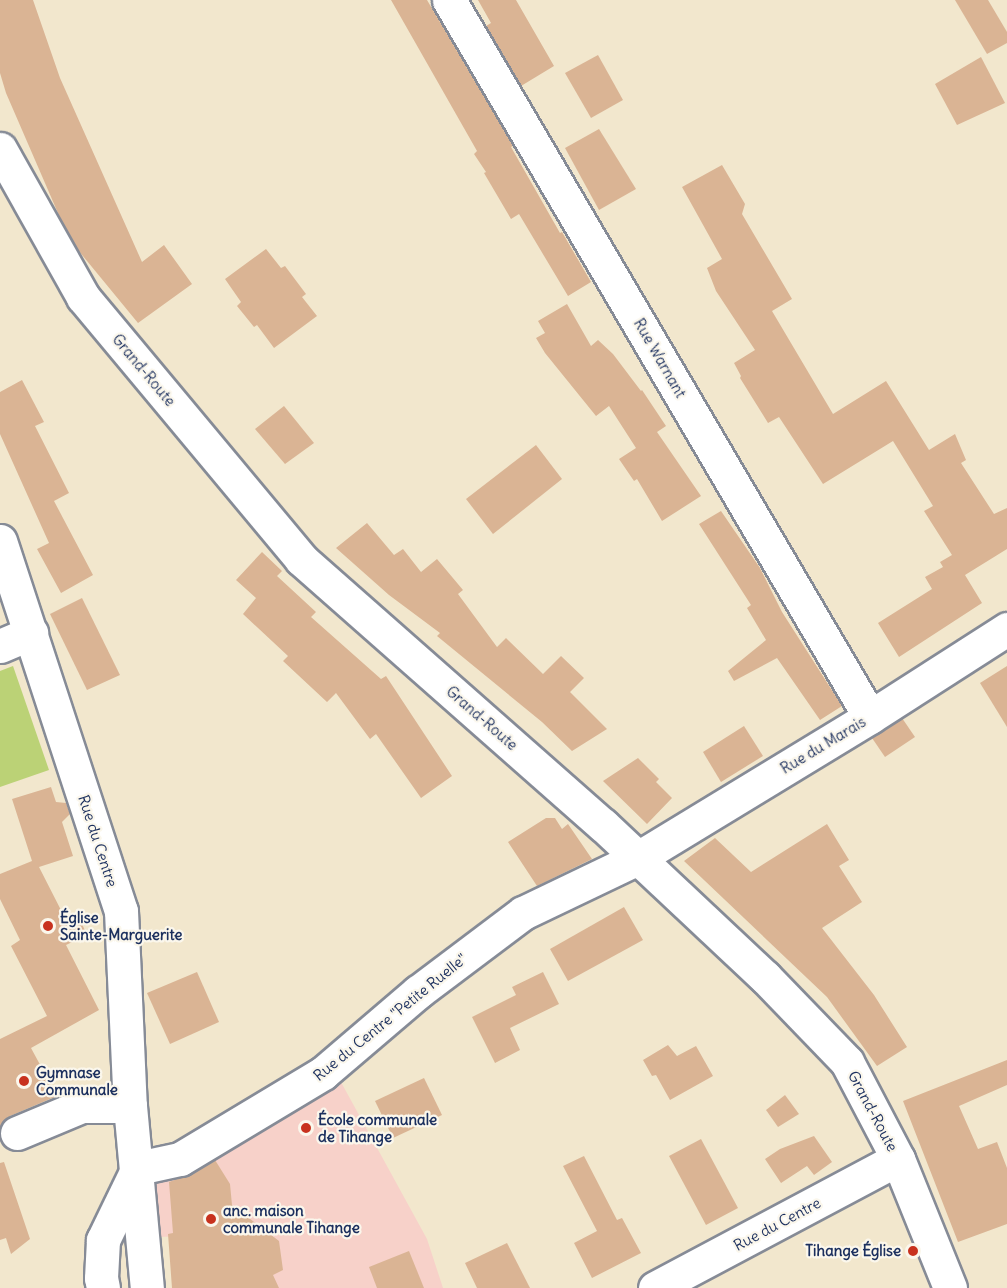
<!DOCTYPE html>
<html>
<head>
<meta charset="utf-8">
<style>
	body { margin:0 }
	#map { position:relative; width:1007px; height:1288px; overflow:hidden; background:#f2e7cd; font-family:Delius,sans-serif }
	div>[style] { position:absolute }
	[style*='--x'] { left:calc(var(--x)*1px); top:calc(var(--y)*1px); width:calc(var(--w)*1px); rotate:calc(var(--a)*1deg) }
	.built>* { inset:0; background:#f7d1c9 }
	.green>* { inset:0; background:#bbd276 }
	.building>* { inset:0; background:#dab494 }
	.roads { filter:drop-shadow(2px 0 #868b96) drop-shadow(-2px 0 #868b96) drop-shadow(0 2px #868b96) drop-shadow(0 -2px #868b96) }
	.minor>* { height:33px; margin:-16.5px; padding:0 16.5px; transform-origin:16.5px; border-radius:16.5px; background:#fff }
	.dots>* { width:16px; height:16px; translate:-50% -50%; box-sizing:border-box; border:3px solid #fbf7ec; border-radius:50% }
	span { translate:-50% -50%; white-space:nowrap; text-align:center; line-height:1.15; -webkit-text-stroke:4.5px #fbf7ec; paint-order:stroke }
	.street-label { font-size:15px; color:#1b2f5e }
	.poi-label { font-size:15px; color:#1b2f5e; font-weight:700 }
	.left { translate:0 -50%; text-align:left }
	.right { translate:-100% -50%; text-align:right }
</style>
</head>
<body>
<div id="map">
	<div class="built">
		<i style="clip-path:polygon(336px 1073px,427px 1239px,443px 1288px,220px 1288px,215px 1235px,158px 1237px,155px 1183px)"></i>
	</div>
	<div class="green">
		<i style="clip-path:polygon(13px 666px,49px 770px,0 787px,0 671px)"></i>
	</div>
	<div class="building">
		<i style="clip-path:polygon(0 0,33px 0,60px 78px,142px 262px,164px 245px,192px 284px,138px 323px,78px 250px,61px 220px,6px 93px,0 73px)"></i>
		<i style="clip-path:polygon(391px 0,427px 0,513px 146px,511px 147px,560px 233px,562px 232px,591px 282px,568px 296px,519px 214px,511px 219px,484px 173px,486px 172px,474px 154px,477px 151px)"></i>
		<i style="clip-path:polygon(478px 0,516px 0,554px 66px,521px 86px,486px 26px,491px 23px)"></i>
		<i style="clip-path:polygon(955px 0,988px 0,1007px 32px,1007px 43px,987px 54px)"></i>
		<i style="clip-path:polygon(598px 55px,623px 100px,591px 118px,565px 73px)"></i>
		<i style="clip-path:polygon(981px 57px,1005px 103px,957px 125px,935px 84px)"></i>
		<i style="clip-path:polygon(599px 129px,636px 189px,599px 210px,565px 148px)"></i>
		<i style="clip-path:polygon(722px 165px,745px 204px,742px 214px,792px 299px,772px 311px,833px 414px,886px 381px,929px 450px,955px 434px,966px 460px,961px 463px,994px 514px,1007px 508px,1007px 549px,965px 575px,982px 603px,899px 657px,878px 623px,932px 589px,925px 577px,943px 567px,940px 562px,952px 555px,924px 511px,933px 506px,893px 441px,823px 484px,779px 417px,768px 423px,740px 378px,741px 376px,734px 363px,755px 350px,716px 291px,707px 268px,722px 259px,682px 187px)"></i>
		<i style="clip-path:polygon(266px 249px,281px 268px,285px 266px,306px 294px,302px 297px,317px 316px,274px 348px,257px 325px,254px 327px,237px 306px,241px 302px,225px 279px)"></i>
		<i style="clip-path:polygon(567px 304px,591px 346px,598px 340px,613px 354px,641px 391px,642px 390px,666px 426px,657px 432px,701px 496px,662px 521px,637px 479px,634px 481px,619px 459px,636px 448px,609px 406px,596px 416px,545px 353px,536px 338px,545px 333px,538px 321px)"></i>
		<i style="clip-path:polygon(22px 380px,44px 422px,35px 426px,69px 493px,54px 501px,93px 575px,61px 593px,37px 549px,49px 543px,0 434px,0 392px)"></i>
		<i style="clip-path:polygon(284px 406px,314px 443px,285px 464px,255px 429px)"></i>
		<i style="clip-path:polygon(536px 445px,562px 479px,493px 534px,466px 499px)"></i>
		<i style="clip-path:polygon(721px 511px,760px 568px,782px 612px,842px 706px,820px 720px,777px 658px,734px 681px,728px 671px,766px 640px,747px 608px,751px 605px,699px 524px)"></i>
		<i style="clip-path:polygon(367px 523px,394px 555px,403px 549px,421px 572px,437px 559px,463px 590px,458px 594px,497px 647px,506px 638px,543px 674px,561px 656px,584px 678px,570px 692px,607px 729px,572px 751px,542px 722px,437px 636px,440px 633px,389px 595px,336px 548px)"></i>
		<i style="clip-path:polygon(262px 552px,282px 571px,277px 576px,316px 612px,311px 617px,381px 679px,386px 676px,452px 776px,421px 798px,376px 734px,370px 739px,336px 693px,327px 702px,283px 661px,288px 656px,243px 614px,256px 598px,236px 580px)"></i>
		<i style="clip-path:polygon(82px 598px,120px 675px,87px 690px,50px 614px)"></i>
		<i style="clip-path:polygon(1007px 666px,1007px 727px,980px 683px)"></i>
		<i style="clip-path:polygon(902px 718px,915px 737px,885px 757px,872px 738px)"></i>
		<i style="clip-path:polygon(744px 726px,763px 756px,721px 782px,703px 752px)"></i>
		<i style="clip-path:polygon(638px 758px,659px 779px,656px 782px,672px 798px,647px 824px,603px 781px)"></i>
		<i style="clip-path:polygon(51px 787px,56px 802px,66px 803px,70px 814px,62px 822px,73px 856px,39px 867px,65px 918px,77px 913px,87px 935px,66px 945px,99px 1010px,31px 1048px,57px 1096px,10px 1116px,0 1127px,0 1039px,47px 1016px,11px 946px,20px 940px,0 899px,0 874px,32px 861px,12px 799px)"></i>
		<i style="clip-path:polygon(546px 818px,555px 818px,562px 829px,568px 824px,592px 859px,537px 886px,508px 842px)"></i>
		<i style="clip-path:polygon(827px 824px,849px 860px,839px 866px,862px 902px,822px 928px,874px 995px,907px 1047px,877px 1066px,827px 997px,684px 861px,715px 838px,751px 872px)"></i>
		<i style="clip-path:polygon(624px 907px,643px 940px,568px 981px,550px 949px)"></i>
		<i style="clip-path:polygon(197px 972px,219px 1022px,170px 1044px,147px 993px)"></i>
		<i style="clip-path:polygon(543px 972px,559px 1004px,510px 1028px,520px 1050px,495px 1063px,472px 1017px,516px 995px,512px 987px)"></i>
		<i style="clip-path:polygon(668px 1045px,677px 1056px,696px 1046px,713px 1076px,670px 1100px,656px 1075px,652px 1076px,643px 1060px)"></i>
		<i style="clip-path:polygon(1007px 1060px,1007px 1085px,959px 1106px,978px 1149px,997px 1142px,1007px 1168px,1007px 1224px,958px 1242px,903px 1101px)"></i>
		<i style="clip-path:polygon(424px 1078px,442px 1115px,393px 1138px,375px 1101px)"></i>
		<i style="clip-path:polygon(785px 1095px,799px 1114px,778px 1127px,766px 1110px)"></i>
		<i style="clip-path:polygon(814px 1136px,832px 1162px,814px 1175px,807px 1166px,781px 1183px,765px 1159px,780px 1149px)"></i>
		<i style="clip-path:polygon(701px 1139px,738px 1208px,706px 1225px,669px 1156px)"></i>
		<i style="clip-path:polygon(584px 1156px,617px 1220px,622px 1218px,641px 1253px,592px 1278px,574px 1243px,597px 1231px,563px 1166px)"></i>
		<i style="clip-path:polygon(215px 1160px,230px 1184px,232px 1205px,279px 1241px,283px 1270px,273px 1275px,279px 1288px,172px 1288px,168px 1234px,173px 1233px,169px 1182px,189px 1175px)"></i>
		<i style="clip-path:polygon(4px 1162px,30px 1239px,11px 1254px,6px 1238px,0 1240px,0 1163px)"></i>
		<i style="clip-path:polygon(507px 1243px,530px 1288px,477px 1288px,465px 1263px)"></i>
		<i style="clip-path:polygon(409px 1251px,424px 1288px,377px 1288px,369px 1267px)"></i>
	</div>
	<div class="roads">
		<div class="minor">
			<i style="--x:449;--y:0;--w:831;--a:59.58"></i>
			<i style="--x:0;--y:149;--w:170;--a:60.7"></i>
			<i style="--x:83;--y:297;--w:341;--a:50.2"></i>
			<i style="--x:301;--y:559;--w:402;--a:41.4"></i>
			<i style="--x:603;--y:825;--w:222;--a:43.2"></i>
			<i style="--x:765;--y:977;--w:118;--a:46"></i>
			<i style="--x:847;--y:1062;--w:110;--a:62.3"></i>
			<i style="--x:898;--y:1159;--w:139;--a:68"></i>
			<i style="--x:0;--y:541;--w:389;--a:71.9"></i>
			<i style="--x:121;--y:911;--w:195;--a:87.4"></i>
			<i style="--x:130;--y:1106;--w:183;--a:84.7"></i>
			<i style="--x:0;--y:646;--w:34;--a:-23"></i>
			<i style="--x:17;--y:1133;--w:70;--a:-22.6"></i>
			<i style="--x:82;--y:1106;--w:48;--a:0"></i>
			<i style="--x:138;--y:1168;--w:43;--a:-12.1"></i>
			<i style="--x:180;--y:1159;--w:167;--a:-31"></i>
			<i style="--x:323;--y:1073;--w:125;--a:-40.5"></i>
			<i style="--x:418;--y:992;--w:131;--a:-37"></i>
			<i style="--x:523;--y:913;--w:127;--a:-25.6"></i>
			<i style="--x:638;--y:858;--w:271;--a:-31.3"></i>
			<i style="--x:870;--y:717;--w:163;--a:-32.7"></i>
			<i style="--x:103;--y:1288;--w:10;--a:-101"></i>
			<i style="--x:101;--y:1278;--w:38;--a:-87"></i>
			<i style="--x:103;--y:1240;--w:78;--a:-64.1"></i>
			<i style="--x:655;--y:1288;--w:275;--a:-28"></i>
		</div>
	</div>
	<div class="dots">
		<i style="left:48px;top:926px;background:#c8321e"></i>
		<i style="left:24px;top:1081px;background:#c8321e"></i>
		<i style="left:306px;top:1128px;background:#c8321e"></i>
		<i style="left:211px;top:1219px;background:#c8321e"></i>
		<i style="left:913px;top:1251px;background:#c8321e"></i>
	</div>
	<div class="street-label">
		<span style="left:660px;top:358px;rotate:60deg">Rue Warnant</span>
		<span style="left:144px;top:370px;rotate:50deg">Grand-Route</span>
		<span style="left:482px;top:718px;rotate:41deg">Grand-Route</span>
		<span style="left:823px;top:745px;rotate:-31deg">Rue du Marais</span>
		<span style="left:98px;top:841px;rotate:72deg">Rue du Centre</span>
		<span style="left:390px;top:1017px;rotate:-39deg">Rue du Centre "Petite Ruelle"</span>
		<span style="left:873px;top:1111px;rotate:62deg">Grand-Route</span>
		<span style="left:777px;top:1224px;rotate:-28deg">Rue du Centre</span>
	</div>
	<div class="poi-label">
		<span class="left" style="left:60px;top:926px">Église<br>Sainte-Marguerite</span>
		<span class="left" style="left:36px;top:1081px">Gymnase<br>Communale</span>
		<span class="left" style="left:318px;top:1128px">École communale<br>de Tihange</span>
		<span class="left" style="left:223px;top:1219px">anc. maison<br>communale Tihange</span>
		<span class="right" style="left:901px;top:1251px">Tihange Église</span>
	</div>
</div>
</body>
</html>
